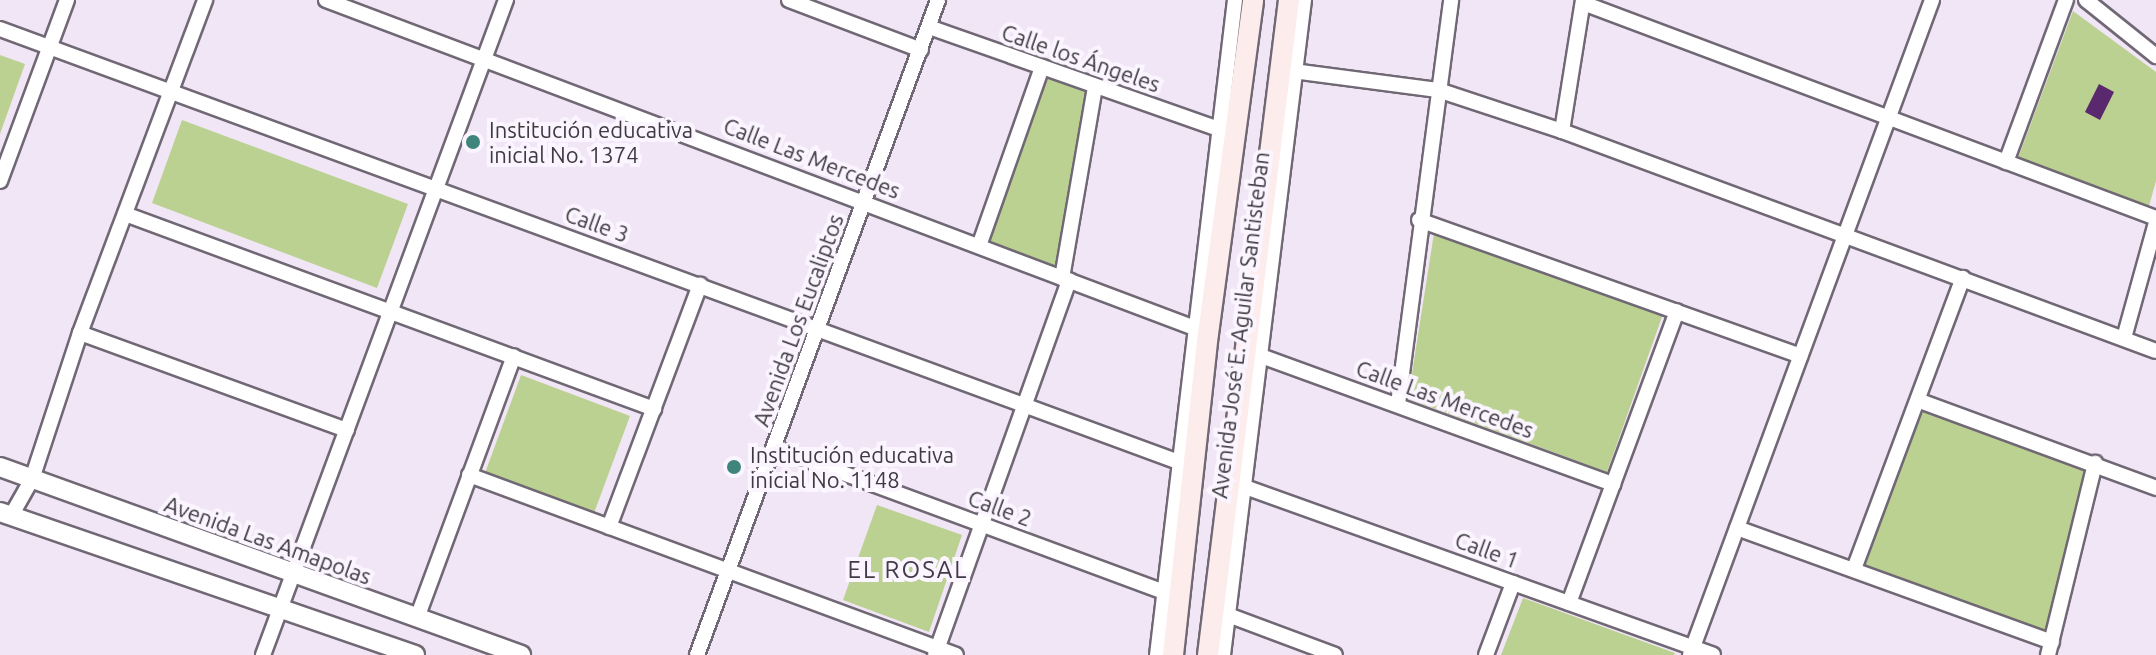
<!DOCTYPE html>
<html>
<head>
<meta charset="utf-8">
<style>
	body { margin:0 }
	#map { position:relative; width:2156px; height:655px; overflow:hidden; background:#f1e6f6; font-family:Ubuntu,sans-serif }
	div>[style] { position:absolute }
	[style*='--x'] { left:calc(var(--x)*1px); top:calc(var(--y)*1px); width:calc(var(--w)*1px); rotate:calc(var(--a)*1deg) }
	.green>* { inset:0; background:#bbd191 }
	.building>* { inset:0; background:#59286d }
	.roads { filter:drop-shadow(2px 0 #716875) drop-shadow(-2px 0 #716875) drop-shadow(0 2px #716875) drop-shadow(0 -2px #716875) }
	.minor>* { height:14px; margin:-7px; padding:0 7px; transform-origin:7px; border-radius:7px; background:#fff }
	.tertiary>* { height:18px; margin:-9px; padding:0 9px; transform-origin:9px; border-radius:9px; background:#fff }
	.secondary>* { height:20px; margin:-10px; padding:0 10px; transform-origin:10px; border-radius:10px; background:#fcecec }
	.dots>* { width:22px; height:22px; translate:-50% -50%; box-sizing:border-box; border:4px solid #fbf5ff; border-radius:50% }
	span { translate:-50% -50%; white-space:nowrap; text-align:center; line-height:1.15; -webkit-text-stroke:8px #fbf5ff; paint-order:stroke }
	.street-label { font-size:22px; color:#3e3a40 }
	.poi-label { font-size:22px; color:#3e3a40 }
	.left { translate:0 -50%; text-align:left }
	.neighbourhood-label { font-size:24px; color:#423a46; letter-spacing:2px }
</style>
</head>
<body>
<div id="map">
	<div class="green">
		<i style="clip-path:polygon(2073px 11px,2156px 72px,2156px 181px,2149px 206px,2018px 158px)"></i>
		<i style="clip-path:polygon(0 55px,25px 64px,0 134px)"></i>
		<i style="clip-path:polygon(1045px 76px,1088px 92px,1056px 270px,982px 240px)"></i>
		<i style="clip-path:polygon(182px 120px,408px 204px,377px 288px,152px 203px)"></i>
		<i style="clip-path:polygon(1434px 233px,1663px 314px,1607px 472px,1408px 399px)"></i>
		<i style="clip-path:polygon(521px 375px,630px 416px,594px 513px,485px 473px)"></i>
		<i style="clip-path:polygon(1920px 401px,2095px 463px,2052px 642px,1854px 569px)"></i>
		<i style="clip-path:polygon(877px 505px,962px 535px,929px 632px,843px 600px)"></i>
		<i style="clip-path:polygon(1523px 598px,1675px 653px,1674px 655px,1501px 655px)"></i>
	</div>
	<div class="building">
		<i style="clip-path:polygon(2099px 84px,2114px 92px,2100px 120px,2085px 112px)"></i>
	</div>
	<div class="roads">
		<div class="minor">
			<i style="--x:326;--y:0;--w:926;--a:20.69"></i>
			<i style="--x:789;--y:0;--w:141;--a:20.7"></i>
			<i style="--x:2086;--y:0;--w:90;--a:38.7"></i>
			<i style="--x:1583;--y:3;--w:612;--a:20.57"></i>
			<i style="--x:929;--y:27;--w:306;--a:19.4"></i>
			<i style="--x:0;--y:29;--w:1256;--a:20.17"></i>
			<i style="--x:1293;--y:71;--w:146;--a:7.5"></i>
			<i style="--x:1438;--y:90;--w:131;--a:18.3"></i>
			<i style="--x:1562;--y:131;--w:633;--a:20.32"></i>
			<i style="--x:1562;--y:131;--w:133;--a:-80.9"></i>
			<i style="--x:2006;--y:162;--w:173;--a:-69.7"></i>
			<i style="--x:0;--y:181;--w:193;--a:-69.7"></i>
			<i style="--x:125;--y:214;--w:564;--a:20.23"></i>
			<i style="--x:1419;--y:220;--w:405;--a:19.6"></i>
			<i style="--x:979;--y:246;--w:190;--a:-70.6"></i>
			<i style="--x:1062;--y:278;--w:195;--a:-80.2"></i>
			<i style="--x:80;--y:333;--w:284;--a:20"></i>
			<i style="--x:2124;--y:338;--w:119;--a:-74.5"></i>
			<i style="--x:1261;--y:356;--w:375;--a:20"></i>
			<i style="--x:1920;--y:401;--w:252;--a:20.2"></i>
			<i style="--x:1398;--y:404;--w:407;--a:-82.5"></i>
			<i style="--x:775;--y:448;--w:416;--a:20.3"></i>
			<i style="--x:469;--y:475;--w:519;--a:20.28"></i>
			<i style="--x:1245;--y:487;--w:497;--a:19.7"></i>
			<i style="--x:11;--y:516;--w:43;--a:-60.4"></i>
			<i style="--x:32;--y:479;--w:154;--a:-71.8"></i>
			<i style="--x:80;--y:333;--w:356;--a:-69.4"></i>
			<i style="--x:609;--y:527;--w:259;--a:-69.4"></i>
			<i style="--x:1737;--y:528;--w:335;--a:19.9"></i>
			<i style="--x:1854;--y:569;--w:311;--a:-69.5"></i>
			<i style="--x:1569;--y:603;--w:311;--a:-69.7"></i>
			<i style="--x:1228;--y:615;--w:114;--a:20.5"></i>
			<i style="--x:417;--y:618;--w:279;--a:-69.7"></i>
			<i style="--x:263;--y:655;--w:699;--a:-69.65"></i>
			<i style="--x:697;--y:655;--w:698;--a:-69.8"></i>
			<i style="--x:935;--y:655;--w:398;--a:-70.3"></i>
			<i style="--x:1157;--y:655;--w:660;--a:-83.21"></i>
			<i style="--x:1223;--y:655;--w:660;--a:-82.95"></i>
			<i style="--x:1486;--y:655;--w:77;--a:-69.4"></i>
			<i style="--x:1690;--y:655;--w:698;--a:-69.72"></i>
			<i style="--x:2048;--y:655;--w:198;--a:-76.2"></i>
		</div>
		<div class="tertiary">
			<i style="--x:0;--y:467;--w:554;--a:19.84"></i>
			<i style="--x:0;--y:512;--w:439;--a:19"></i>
		</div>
		<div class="secondary">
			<i style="--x:1173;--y:655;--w:323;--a:-83.8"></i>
			<i style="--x:1208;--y:334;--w:337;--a:-82.3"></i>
			<i style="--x:1208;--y:655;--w:660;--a:-82.95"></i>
		</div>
	</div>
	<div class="dots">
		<i style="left:473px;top:142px;background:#3f857c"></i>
		<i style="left:734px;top:467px;background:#3f857c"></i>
	</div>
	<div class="street-label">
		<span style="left:1081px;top:58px;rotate:19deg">Calle los Ángeles</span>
		<span style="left:812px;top:158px;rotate:21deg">Calle Las Mercedes</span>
		<span style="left:597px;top:224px;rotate:20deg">Calle 3</span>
		<span style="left:798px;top:320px;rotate:-70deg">Avenida Los Eucaliptos</span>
		<span style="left:1240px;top:325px;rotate:-83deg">Avenida José E. Aguilar Santisteban</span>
		<span style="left:1445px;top:399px;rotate:20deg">Calle Las Mercedes</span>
		<span style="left:1000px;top:508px;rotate:20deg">Calle 2</span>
		<span style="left:268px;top:540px;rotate:20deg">Avenida Las Amapolas</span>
		<span style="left:1487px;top:550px;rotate:20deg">Calle 1</span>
	</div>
	<div class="poi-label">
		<span class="left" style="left:489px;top:142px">Institución educativa<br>inicial No. 1374</span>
		<span class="left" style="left:750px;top:467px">Institución educativa<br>inicial No. 1148</span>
	</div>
	<div class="neighbourhood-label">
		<span style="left:908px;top:570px">EL ROSAL</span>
	</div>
</div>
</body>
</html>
